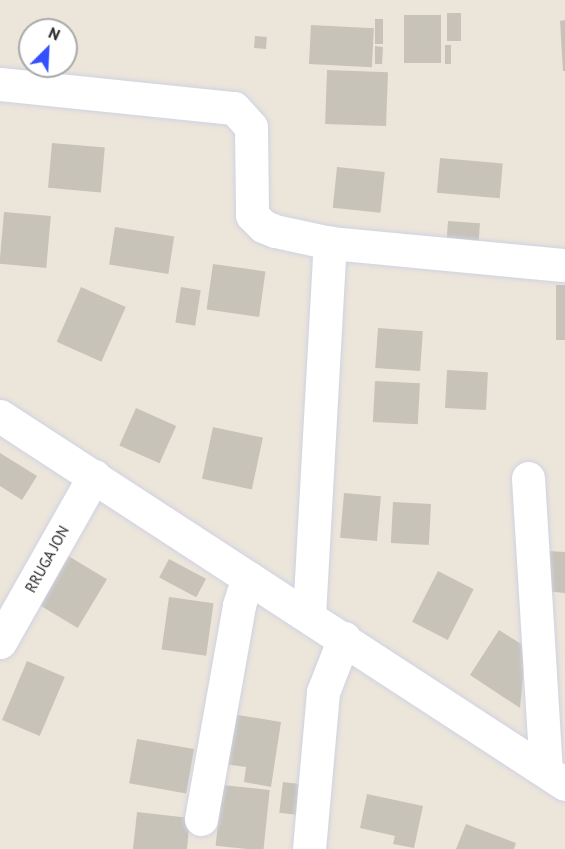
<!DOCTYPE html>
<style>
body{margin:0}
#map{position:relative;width:565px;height:849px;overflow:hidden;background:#ece5da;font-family:"PT Sans",sans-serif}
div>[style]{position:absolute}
.building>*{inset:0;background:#c7c3b9;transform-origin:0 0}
.roads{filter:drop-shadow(0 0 2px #cfd2e3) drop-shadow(0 0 2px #cfd2e3)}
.minor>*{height:33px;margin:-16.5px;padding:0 16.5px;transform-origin:16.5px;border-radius:16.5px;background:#fff}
span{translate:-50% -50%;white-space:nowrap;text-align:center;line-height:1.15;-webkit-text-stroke:4.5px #fff;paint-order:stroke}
.street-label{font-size:15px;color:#292929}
.north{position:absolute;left:18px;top:18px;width:60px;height:60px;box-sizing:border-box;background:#fff;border:2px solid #a9a9a9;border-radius:50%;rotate:24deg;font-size:16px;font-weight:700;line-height:24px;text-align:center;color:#292929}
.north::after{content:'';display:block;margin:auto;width:21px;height:27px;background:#3551ff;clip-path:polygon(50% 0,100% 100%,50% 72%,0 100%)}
</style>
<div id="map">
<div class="building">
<i style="left:447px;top:13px;width:14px;height:28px"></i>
<i style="left:404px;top:15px;width:37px;height:48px"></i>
<i style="left:375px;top:19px;width:8px;height:25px"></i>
<i style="clip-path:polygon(565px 20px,565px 71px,563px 71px,560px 21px)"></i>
<i style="left:311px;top:25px;width:63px;height:39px;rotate:3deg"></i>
<i style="left:255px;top:36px;width:12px;height:12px;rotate:5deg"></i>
<i style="left:445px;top:45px;width:6px;height:19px"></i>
<i style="clip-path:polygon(375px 46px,383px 47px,382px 64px,375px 64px)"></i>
<i style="left:327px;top:70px;width:61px;height:54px;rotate:2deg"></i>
<i style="left:52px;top:143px;width:53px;height:45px;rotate:5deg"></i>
<i style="left:440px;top:158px;width:63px;height:35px;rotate:5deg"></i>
<i style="left:337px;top:167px;width:48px;height:41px;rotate:6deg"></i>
<i style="left:4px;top:212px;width:47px;height:52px;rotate:5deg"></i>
<i style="left:448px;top:221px;width:32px;height:23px;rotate:4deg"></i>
<i style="left:115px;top:227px;width:60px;height:38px;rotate:9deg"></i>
<i style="left:213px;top:264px;width:53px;height:46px;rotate:8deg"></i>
<i style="left:556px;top:285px;width:9px;height:55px"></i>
<i style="left:81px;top:287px;width:49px;height:60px;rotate:24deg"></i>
<i style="left:181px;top:287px;width:20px;height:36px;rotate:9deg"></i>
<i style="left:378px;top:328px;width:45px;height:40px;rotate:4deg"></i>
<i style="left:447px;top:370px;width:41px;height:38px;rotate:3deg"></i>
<i style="left:375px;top:381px;width:45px;height:41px;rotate:3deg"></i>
<i style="left:136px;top:408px;width:44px;height:41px;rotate:24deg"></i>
<i style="left:213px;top:427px;width:51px;height:53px;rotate:12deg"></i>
<i style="clip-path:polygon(0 453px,37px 476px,22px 500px,0 486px)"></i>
<i style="left:344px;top:493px;width:37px;height:45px;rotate:5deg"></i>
<i style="left:393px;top:502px;width:38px;height:41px;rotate:3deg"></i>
<i style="clip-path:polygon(549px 551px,565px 552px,565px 593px,545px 591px)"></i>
<i style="left:65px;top:554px;width:49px;height:57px;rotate:31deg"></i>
<i style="left:169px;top:559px;width:42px;height:21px;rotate:28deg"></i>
<i style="left:438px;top:571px;width:40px;height:57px;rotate:27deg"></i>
<i style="left:169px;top:597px;width:45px;height:53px;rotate:8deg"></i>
<i style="clip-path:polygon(499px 630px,526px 647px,520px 708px,470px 675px)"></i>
<i style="left:27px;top:661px;width:41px;height:64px;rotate:23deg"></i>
<i style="clip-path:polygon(232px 714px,281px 722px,271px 787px,244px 782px,246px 767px,224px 764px)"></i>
<i style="left:137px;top:739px;width:58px;height:45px;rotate:10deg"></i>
<i style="left:283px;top:782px;width:23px;height:31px;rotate:7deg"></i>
<i style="left:222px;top:785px;width:48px;height:61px;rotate:6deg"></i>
<i style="clip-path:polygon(367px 794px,423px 806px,414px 848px,393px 844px,395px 836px,360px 828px)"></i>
<i style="clip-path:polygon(137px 812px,190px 818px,187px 849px,133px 849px)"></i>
<i style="clip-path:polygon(466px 824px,516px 843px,514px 849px,456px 849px)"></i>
</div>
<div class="roads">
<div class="minor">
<i style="left:0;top:84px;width:235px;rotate:5.9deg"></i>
<i style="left:234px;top:108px;width:25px;rotate:48deg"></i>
<i style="left:251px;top:127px;width:88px;rotate:89.3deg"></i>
<i style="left:252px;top:215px;width:16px;rotate:45deg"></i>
<i style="left:263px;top:226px;width:13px;rotate:23deg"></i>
<i style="left:275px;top:231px;width:56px;rotate:12.3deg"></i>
<i style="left:330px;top:243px;width:233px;rotate:5.4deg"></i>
<i style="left:0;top:416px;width:674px;rotate:33.08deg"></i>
<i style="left:528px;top:478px;width:293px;rotate:86.5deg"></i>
<i style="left:309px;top:615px;width:373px;rotate:-86.8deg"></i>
<i style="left:0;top:642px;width:191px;rotate:-60.5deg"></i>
<i style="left:201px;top:819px;width:217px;rotate:-79.9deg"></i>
<i style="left:239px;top:605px;width:29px;rotate:-72deg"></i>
<i style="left:309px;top:849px;width:158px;rotate:-84.9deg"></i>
<i style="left:323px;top:692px;width:58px;rotate:-68.7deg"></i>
</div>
</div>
<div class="street-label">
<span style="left:47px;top:559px;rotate:-61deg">RRUGA JON</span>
</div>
<div class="north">N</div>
</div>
